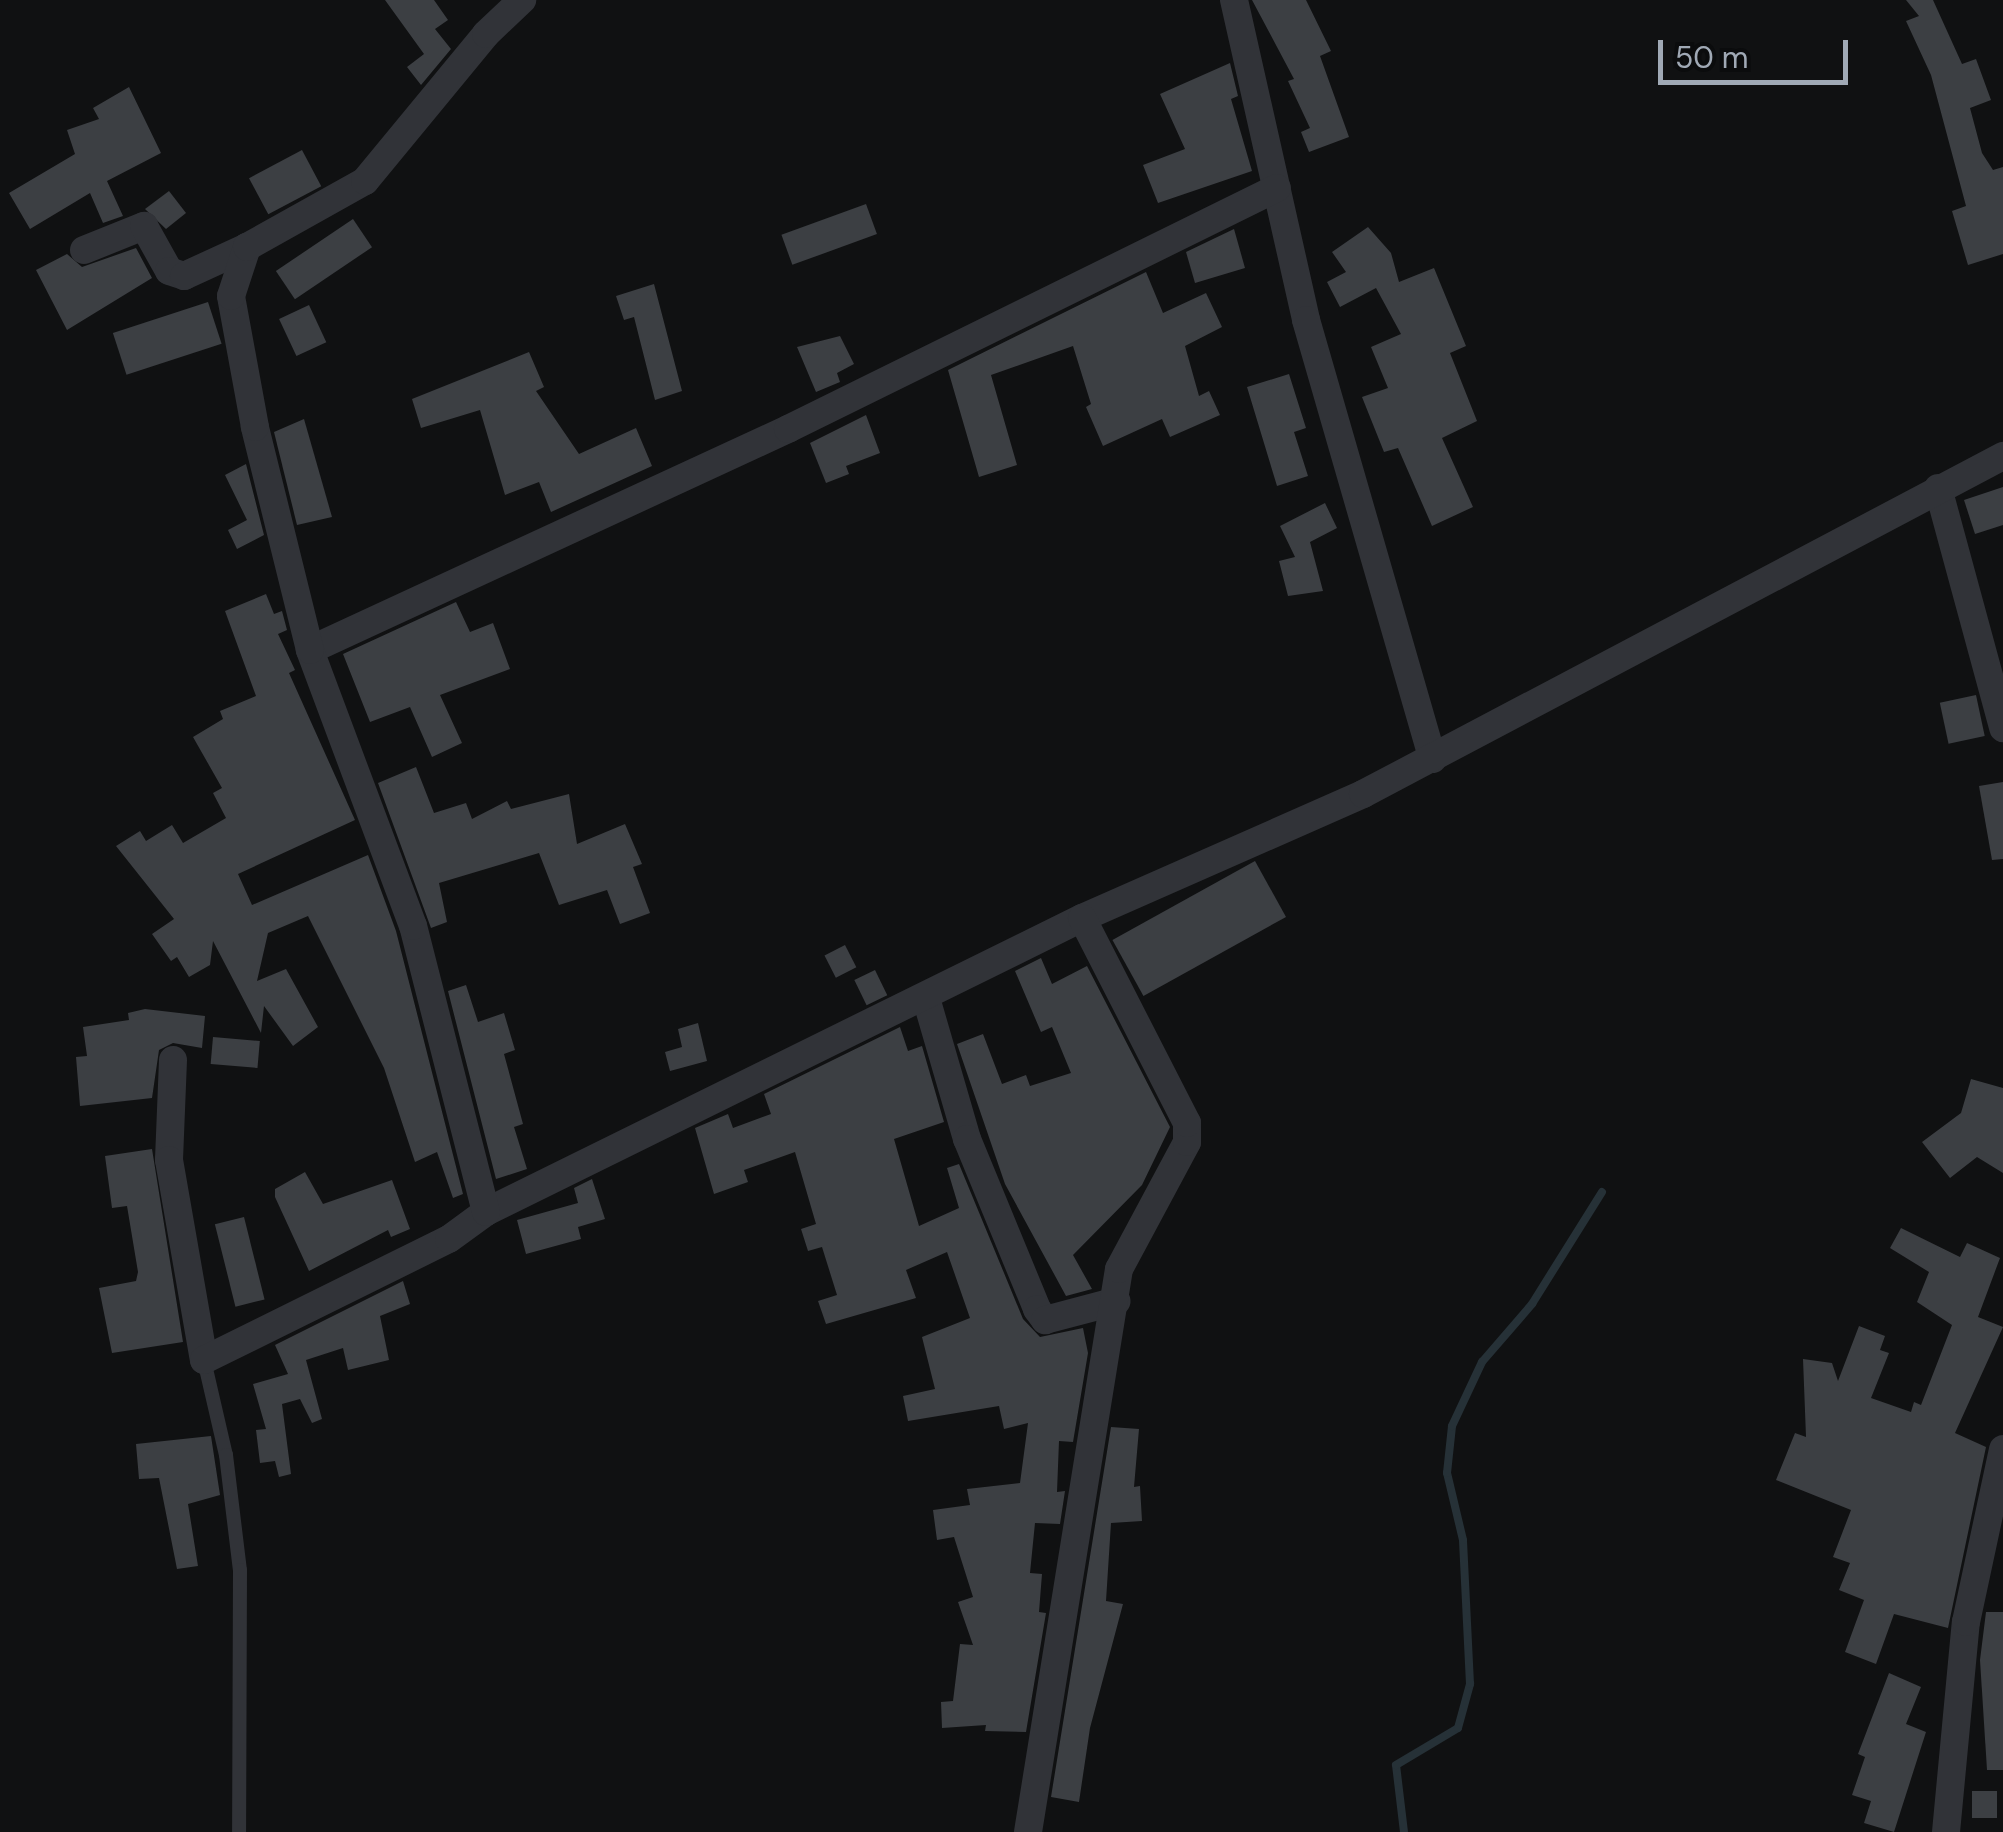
<!DOCTYPE html>
<style>
body{margin:0}
#map{position:relative;width:2003px;height:1832px;overflow:hidden;background:#101112;font-family:"DM Sans",sans-serif}
div>[style]{position:absolute}
.stream>*{height:8px;margin:-4px;padding:0 4px;transform-origin:4px;border-radius:4px;background:#263137}
.building>*{inset:0;background:#3c3f43;transform-origin:0 0}
.lane>*{height:14px;margin:-7px;padding:0 7px;transform-origin:7px;border-radius:7px;background:#313338}
.street>*{height:28px;margin:-14px;padding:0 14px;transform-origin:14px;border-radius:14px;background:#313338}
span{translate:-50% -50%;white-space:nowrap;text-align:center;line-height:1.15;-webkit-text-stroke:10px #0b0c0d;paint-order:stroke}
.scale{position:absolute;left:1658px;top:40px;width:190px;height:45px;box-sizing:border-box;border:5px solid #a0a9b5;border-top:0;padding-left:12px;font-size:30px;line-height:35px;white-space:nowrap;color:#a0a9b5;-webkit-text-stroke:8px #0b0c0d;paint-order:stroke}
</style>
<div id="map">
<div class="stream">
<i style="left:1404px;top:1832px;width:67px;rotate:-96.8deg"></i>
<i style="left:1396px;top:1765px;width:72px;rotate:-30.8deg"></i>
<i style="left:1458px;top:1728px;width:46px;rotate:-74.7deg"></i>
<i style="left:1470px;top:1684px;width:144px;rotate:-92.8deg"></i>
<i style="left:1463px;top:1540px;width:69px;rotate:-103.4deg"></i>
<i style="left:1447px;top:1473px;width:47px;rotate:-83.9deg"></i>
<i style="left:1452px;top:1426px;width:71px;rotate:-64.9deg"></i>
<i style="left:1482px;top:1362px;width:77px;rotate:-49.2deg"></i>
<i style="left:1532px;top:1304px;width:132px;rotate:-58deg"></i>
</div>
<div class="building">
<i style="clip-path:polygon(385px 0,434px 0,448px 20px,435px 29px,451px 49px,421px 85px,407px 67px,424px 54px)"></i>
<i style="clip-path:polygon(1252px 0,1306px 0,1331px 51px,1320px 56px,1349px 137px,1309px 152px,1301px 132px,1310px 128px,1288px 81px,1294px 79px)"></i>
<i style="clip-path:polygon(1906px 0,1933px 0,1962px 64px,1976px 59px,1991px 100px,1970px 108px,1982px 153px,1993px 170px,2003px 167px,2003px 254px,1968px 265px,1952px 211px,1966px 206px,1931px 75px,1906px 21px,1919px 16px)"></i>
<i style="clip-path:polygon(1230px 63px,1238px 96px,1231px 99px,1252px 171px,1158px 203px,1143px 165px,1185px 149px,1160px 94px)"></i>
<i style="clip-path:polygon(129px 87px,161px 153px,107px 181px,123px 216px,103px 223px,90px 193px,30px 229px,9px 193px,75px 154px,67px 130px,99px 119px,93px 108px)"></i>
<i style="left:302px;top:150px;width:41px;height:60px;rotate:62deg"></i>
<i style="clip-path:polygon(169px 191px,186px 213px,166px 229px,145px 209px)"></i>
<i style="left:866px;top:204px;width:32px;height:90px;rotate:70deg"></i>
<i style="left:353px;top:219px;width:34px;height:93px;rotate:56deg"></i>
<i style="clip-path:polygon(1368px 227px,1391px 253px,1399px 282px,1434px 268px,1466px 346px,1450px 353px,1477px 421px,1442px 438px,1473px 507px,1432px 526px,1398px 448px,1384px 452px,1362px 397px,1388px 388px,1371px 347px,1401px 334px,1376px 288px,1340px 307px,1327px 282px,1346px 272px,1332px 252px)"></i>
<i style="clip-path:polygon(1234px 229px,1245px 268px,1195px 283px,1186px 252px)"></i>
<i style="clip-path:polygon(136px 248px,152px 278px,67px 330px,36px 270px,67px 254px,82px 267px)"></i>
<i style="clip-path:polygon(1146px 272px,1163px 313px,1206px 293px,1222px 327px,1185px 346px,1199px 396px,1209px 391px,1220px 415px,1170px 437px,1162px 419px,1103px 446px,1086px 407px,1091px 404px,1073px 346px,991px 375px,1017px 465px,979px 477px,948px 370px)"></i>
<i style="clip-path:polygon(654px 284px,682px 391px,655px 400px,634px 317px,624px 320px,616px 296px)"></i>
<i style="left:208px;top:302px;width:44px;height:100px;rotate:72deg"></i>
<i style="left:309px;top:305px;width:41px;height:33px;rotate:65deg"></i>
<i style="clip-path:polygon(840px 336px,854px 364px,837px 373px,840px 382px,816px 392px,797px 347px)"></i>
<i style="clip-path:polygon(529px 352px,544px 387px,536px 391px,579px 454px,636px 428px,652px 466px,551px 512px,539px 482px,505px 495px,480px 410px,421px 428px,412px 399px)"></i>
<i style="clip-path:polygon(1289px 374px,1306px 428px,1294px 432px,1308px 476px,1277px 486px,1247px 387px)"></i>
<i style="clip-path:polygon(866px 415px,880px 453px,846px 466px,849px 474px,826px 483px,810px 443px)"></i>
<i style="clip-path:polygon(304px 419px,332px 517px,297px 525px,274px 432px)"></i>
<i style="clip-path:polygon(246px 464px,264px 535px,237px 549px,228px 530px,247px 520px,225px 475px)"></i>
<i style="clip-path:polygon(2003px 487px,2003px 525px,1975px 534px,1964px 500px)"></i>
<i style="clip-path:polygon(1325px 503px,1337px 528px,1310px 542px,1323px 591px,1288px 596px,1279px 561px,1295px 557px,1280px 526px)"></i>
<i style="clip-path:polygon(266px 594px,274px 614px,282px 611px,287px 630px,278px 634px,295px 670px,289px 673px,355px 820px,238px 874px,252px 905px,368px 855px,396px 931px,463px 1194px,453px 1198px,437px 1152px,415px 1162px,384px 1068px,308px 916px,268px 933px,257px 981px,286px 969px,318px 1027px,293px 1046px,264px 1006px,261px 1033px,213px 941px,210px 965px,189px 977px,177px 957px,171px 961px,152px 934px,174px 919px,116px 846px,140px 831px,146px 841px,172px 825px,183px 843px,226px 818px,213px 793px,222px 788px,193px 737px,223px 719px,220px 711px,256px 696px,225px 611px)"></i>
<i style="clip-path:polygon(456px 602px,470px 632px,493px 623px,510px 669px,440px 695px,462px 743px,432px 757px,410px 707px,370px 722px,343px 654px)"></i>
<i style="left:1976px;top:695px;width:42px;height:37px;rotate:78deg"></i>
<i style="clip-path:polygon(416px 767px,434px 813px,466px 803px,472px 819px,507px 801px,511px 809px,569px 794px,577px 844px,625px 824px,642px 864px,633px 867px,650px 913px,620px 924px,607px 890px,559px 905px,539px 853px,439px 883px,447px 922px,431px 928px,378px 783px)"></i>
<i style="clip-path:polygon(2003px 782px,2003px 859px,1992px 860px,1979px 786px)"></i>
<i style="left:1255px;top:861px;width:64px;height:163px;rotate:61deg"></i>
<i style="left:845px;top:945px;width:25px;height:23px;rotate:63deg"></i>
<i style="clip-path:polygon(1041px 958px,1052px 984px,1087px 966px,1170px 1127px,1142px 1185px,1073px 1255px,1092px 1289px,1066px 1296px,1005px 1184px,957px 1044px,983px 1034px,1002px 1084px,1026px 1075px,1030px 1086px,1071px 1073px,1052px 1027px,1041px 1032px,1015px 971px)"></i>
<i style="left:875px;top:970px;width:28px;height:23px;rotate:64deg"></i>
<i style="clip-path:polygon(466px 985px,478px 1022px,504px 1013px,515px 1050px,504px 1054px,523px 1124px,514px 1127px,527px 1169px,496px 1179px,448px 991px)"></i>
<i style="clip-path:polygon(145px 1009px,205px 1016px,202px 1048px,173px 1043px,159px 1050px,152px 1098px,80px 1106px,76px 1057px,87px 1056px,83px 1027px,129px 1020px,128px 1013px)"></i>
<i style="clip-path:polygon(698px 1023px,707px 1061px,670px 1071px,665px 1052px,682px 1047px,678px 1029px)"></i>
<i style="clip-path:polygon(900px 1027px,908px 1051px,922px 1046px,944px 1122px,894px 1139px,919px 1226px,959px 1208px,947px 1168px,959px 1164px,1023px 1319px,1040px 1337px,1083px 1328px,1088px 1353px,1073px 1442px,1059px 1441px,1057px 1492px,1065px 1491px,1060px 1524px,1035px 1523px,1030px 1573px,1042px 1574px,1039px 1612px,1046px 1613px,1026px 1732px,985px 1731px,986px 1725px,942px 1728px,941px 1702px,953px 1701px,960px 1644px,973px 1645px,958px 1602px,973px 1597px,954px 1537px,937px 1540px,933px 1510px,970px 1505px,967px 1489px,1020px 1483px,1028px 1423px,1004px 1429px,999px 1406px,908px 1421px,903px 1396px,935px 1389px,922px 1337px,970px 1318px,947px 1252px,906px 1270px,916px 1298px,826px 1324px,818px 1301px,837px 1295px,822px 1247px,808px 1251px,801px 1229px,816px 1224px,795px 1152px,744px 1170px,748px 1182px,714px 1194px,695px 1128px,728px 1114px,733px 1128px,771px 1114px,764px 1094px)"></i>
<i style="left:213px;top:1037px;width:47px;height:27px;rotate:5deg"></i>
<i style="clip-path:polygon(1971px 1079px,2003px 1088px,2003px 1173px,1977px 1157px,1950px 1178px,1922px 1142px,1961px 1113px)"></i>
<i style="clip-path:polygon(152px 1149px,183px 1342px,112px 1353px,99px 1288px,136px 1281px,138px 1272px,127px 1206px,112px 1208px,105px 1156px)"></i>
<i style="clip-path:polygon(305px 1172px,323px 1204px,392px 1180px,410px 1229px,391px 1237px,388px 1230px,309px 1271px,275px 1197px,275px 1189px)"></i>
<i style="clip-path:polygon(592px 1179px,605px 1219px,578px 1227px,581px 1239px,526px 1254px,517px 1220px,578px 1203px,574px 1188px)"></i>
<i style="left:244px;top:1217px;width:85px;height:30px;rotate:76deg"></i>
<i style="clip-path:polygon(1901px 1228px,1960px 1257px,1967px 1243px,2000px 1258px,1978px 1317px,2003px 1327px,1955px 1433px,1986px 1447px,1948px 1628px,1894px 1614px,1876px 1664px,1845px 1652px,1864px 1600px,1839px 1590px,1850px 1563px,1833px 1557px,1851px 1510px,1776px 1480px,1795px 1433px,1806px 1437px,1803px 1359px,1832px 1363px,1838px 1381px,1859px 1326px,1885px 1336px,1880px 1350px,1889px 1353px,1871px 1398px,1911px 1412px,1914px 1402px,1921px 1405px,1952px 1325px,1917px 1302px,1929px 1272px,1890px 1248px)"></i>
<i style="clip-path:polygon(403px 1281px,410px 1304px,380px 1316px,389px 1360px,348px 1370px,343px 1348px,306px 1360px,322px 1419px,312px 1423px,300px 1399px,282px 1404px,291px 1474px,279px 1477px,275px 1461px,260px 1463px,256px 1430px,266px 1429px,253px 1384px,288px 1374px,275px 1345px)"></i>
<i style="clip-path:polygon(1111px 1427px,1139px 1429px,1134px 1487px,1140px 1486px,1142px 1521px,1111px 1523px,1106px 1601px,1123px 1604px,1090px 1728px,1079px 1802px,1051px 1797px)"></i>
<i style="clip-path:polygon(211px 1436px,220px 1495px,188px 1504px,198px 1566px,177px 1569px,159px 1478px,139px 1479px,136px 1444px)"></i>
<i style="clip-path:polygon(1986px 1612px,2003px 1612px,2003px 1770px,1987px 1770px,1980px 1660px)"></i>
<i style="clip-path:polygon(1889px 1673px,1921px 1687px,1906px 1724px,1926px 1732px,1894px 1832px,1864px 1823px,1871px 1801px,1852px 1795px,1865px 1757px,1858px 1754px)"></i>
<i style="left:1997px;top:1791px;width:27px;height:25px;rotate:90deg"></i>
</div>
<div class="lane">
<i style="left:204px;top:1360px;width:98px;rotate:77deg"></i>
<i style="left:226px;top:1455px;width:116px;rotate:83.1deg"></i>
<i style="left:240px;top:1570px;width:262px;rotate:90.2deg"></i>
</div>
<div class="street">
<i style="left:1234px;top:0;width:328px;rotate:77.3deg"></i>
<i style="left:1306px;top:320px;width:457px;rotate:73.9deg"></i>
<i style="left:84px;top:250px;width:65px;rotate:-21.8deg"></i>
<i style="left:144px;top:226px;width:51px;rotate:60.9deg"></i>
<i style="left:169px;top:271px;width:16px;rotate:18deg"></i>
<i style="left:184px;top:276px;width:69px;rotate:-24.7deg"></i>
<i style="left:1938px;top:488px;width:249px;rotate:74.8deg"></i>
<i style="left:310px;top:650px;width:527px;rotate:-24.81deg"></i>
<i style="left:788px;top:429px;width:545px;rotate:-26.24deg"></i>
<i style="left:926px;top:998px;width:147px;rotate:73.8deg"></i>
<i style="left:967px;top:1139px;width:184px;rotate:67.6deg"></i>
<i style="left:1037px;top:1309px;width:14px;rotate:54deg"></i>
<i style="left:1045px;top:1320px;width:74px;rotate:-14.8deg"></i>
<i style="left:173px;top:1060px;width:100px;rotate:92.3deg"></i>
<i style="left:169px;top:1160px;width:203px;rotate:80.1deg"></i>
<i style="left:204px;top:1360px;width:273px;rotate:-26.3deg"></i>
<i style="left:449px;top:1239px;width:46px;rotate:-36.1deg"></i>
<i style="left:486px;top:1212px;width:665px;rotate:-26.26deg"></i>
<i style="left:1082px;top:918px;width:307px;rotate:-23.8deg"></i>
<i style="left:1363px;top:794px;width:724px;rotate:-27.84deg"></i>
<i style="left:486px;top:1212px;width:295px;rotate:-104.3deg"></i>
<i style="left:413px;top:926px;width:295px;rotate:-110.5deg"></i>
<i style="left:310px;top:650px;width:230px;rotate:-103.9deg"></i>
<i style="left:255px;top:427px;width:133px;rotate:-100.4deg"></i>
<i style="left:231px;top:296px;width:52px;rotate:-71.9deg"></i>
<i style="left:247px;top:247px;width:135px;rotate:-29.2deg"></i>
<i style="left:365px;top:181px;width:190px;rotate:-50.5deg"></i>
<i style="left:486px;top:34px;width:50px;rotate:-43.4deg"></i>
<i style="left:1028px;top:1832px;width:570px;rotate:-80.82deg"></i>
<i style="left:1119px;top:1269px;width:144px;rotate:-61.8deg"></i>
<i style="left:1187px;top:1142px;width:19px;rotate:-90deg"></i>
<i style="left:1187px;top:1123px;width:230px;rotate:-117.1deg"></i>
<i style="left:1946px;top:1832px;width:211px;rotate:-84.6deg"></i>
<i style="left:1966px;top:1622px;width:177px;rotate:-77.9deg"></i>
</div>
<div class="scale">50 m</div>
</div>
